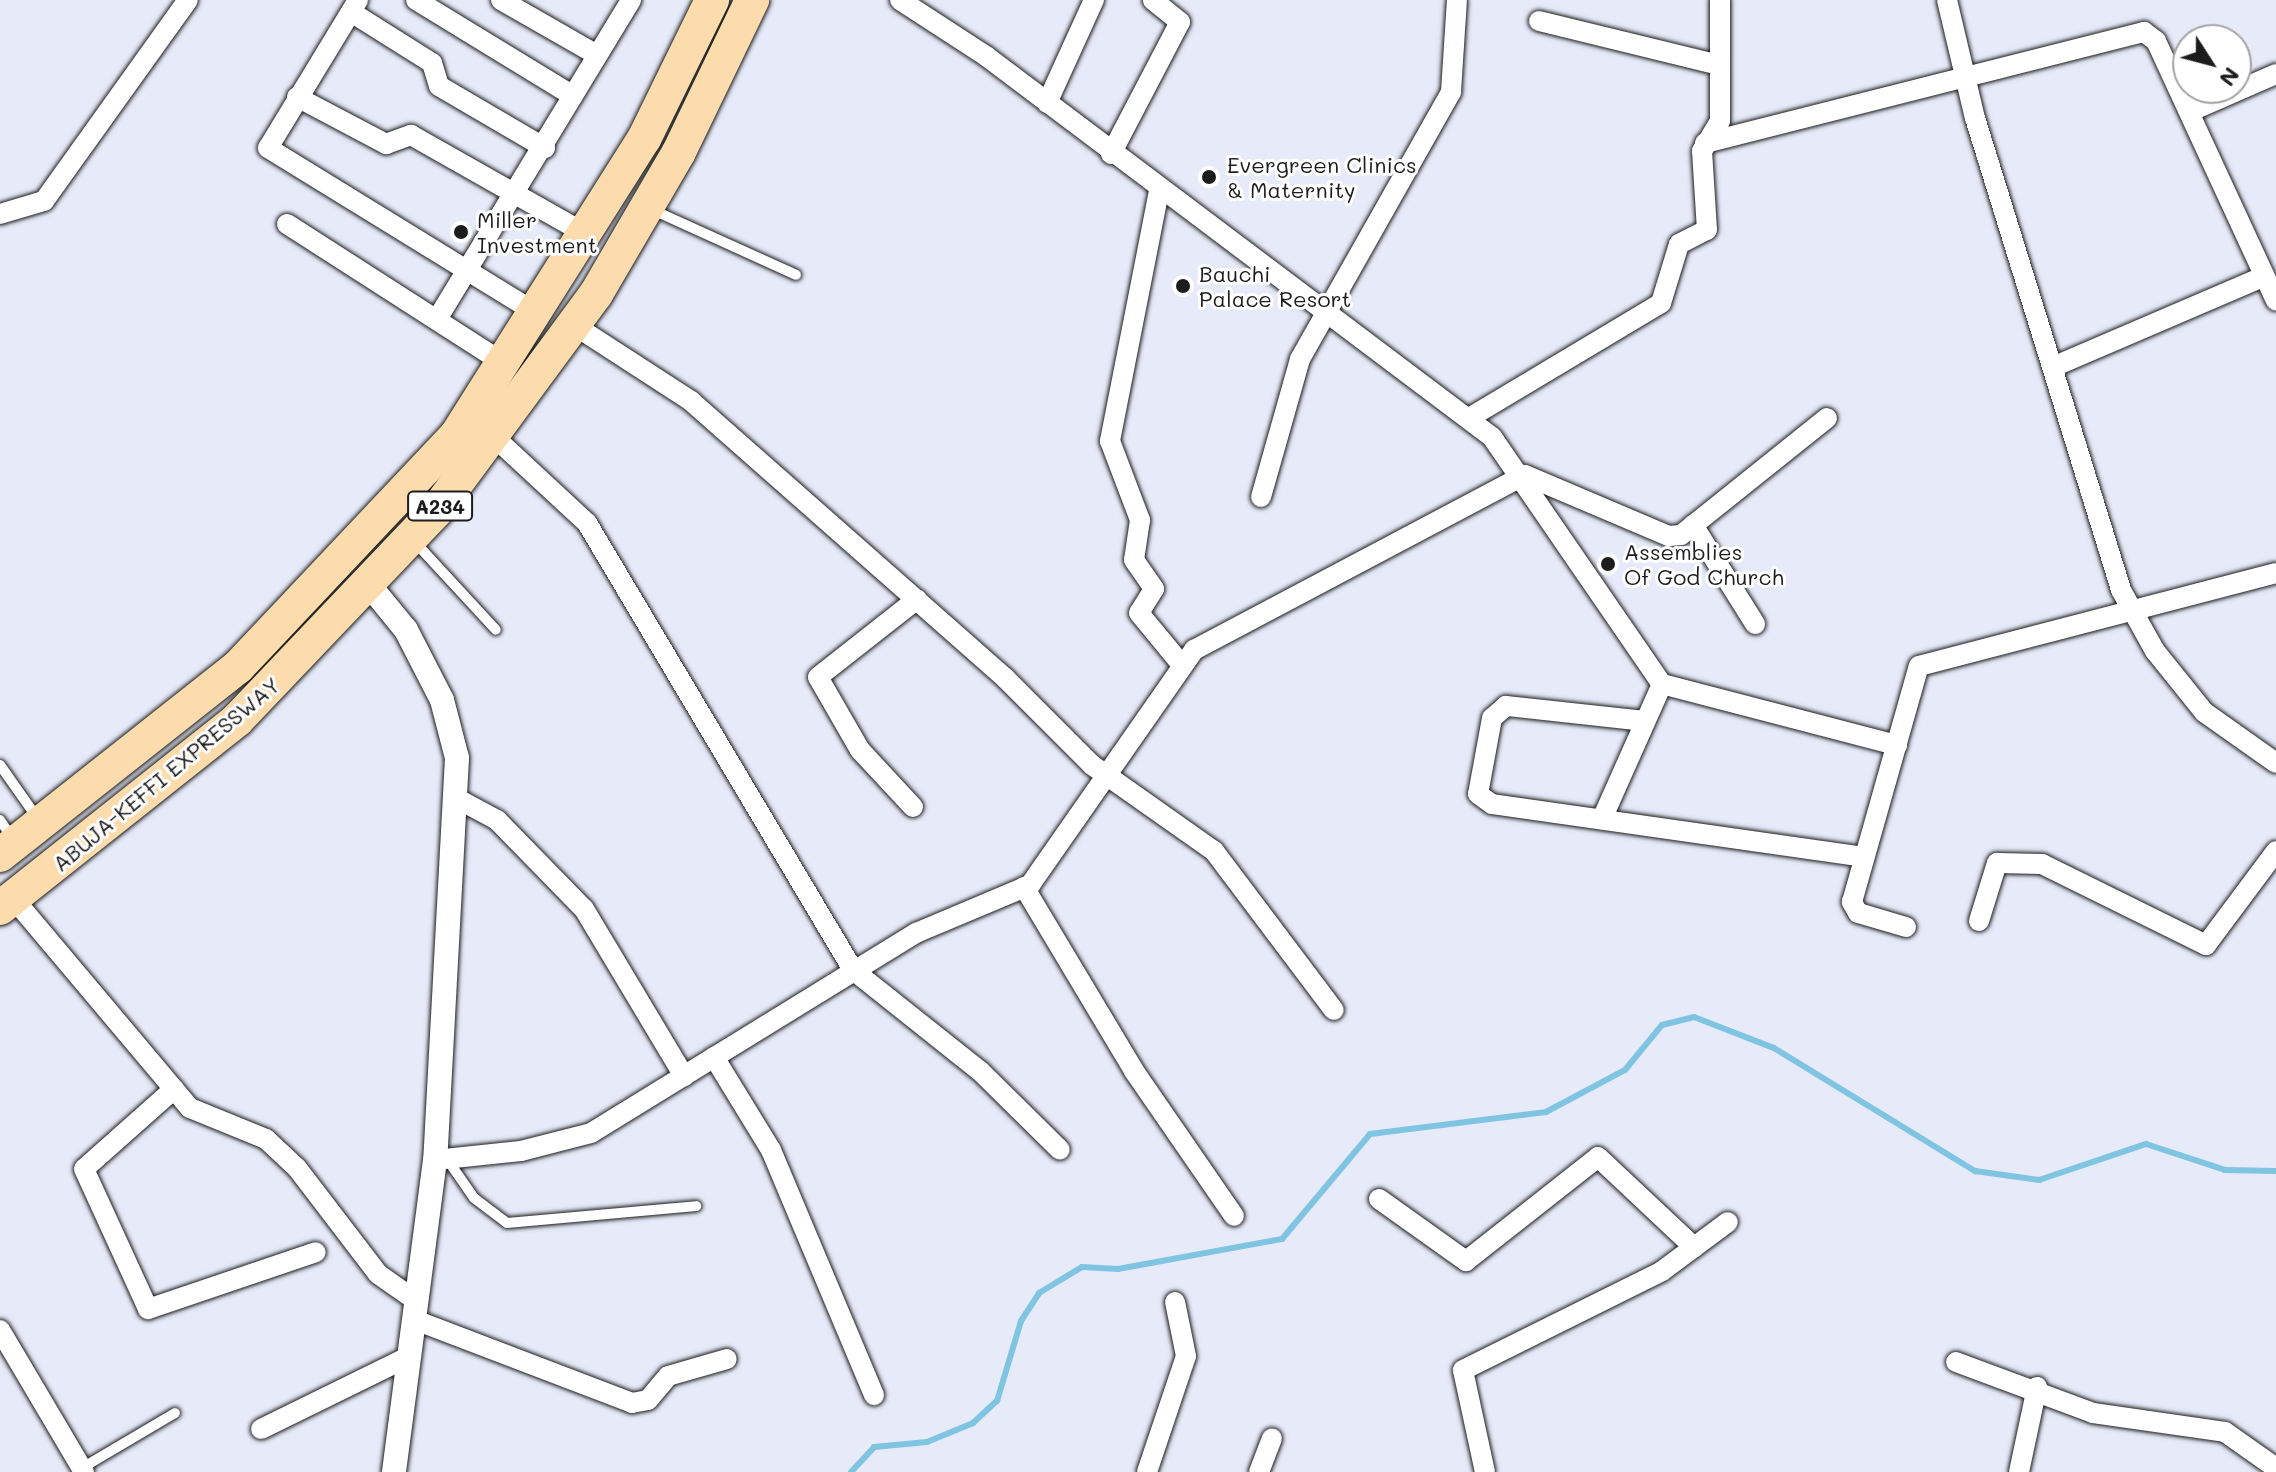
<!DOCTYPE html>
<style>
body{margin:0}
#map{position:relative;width:2276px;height:1472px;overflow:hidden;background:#e6eaf9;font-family:Mali,sans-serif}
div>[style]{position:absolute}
.stream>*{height:6px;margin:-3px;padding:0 3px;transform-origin:3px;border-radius:3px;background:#7fc4e0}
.roads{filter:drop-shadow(0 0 2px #1c1c1c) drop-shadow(0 0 2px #1c1c1c)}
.service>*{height:10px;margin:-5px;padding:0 5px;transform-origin:5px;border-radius:5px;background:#fff}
.minor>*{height:20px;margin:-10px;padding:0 10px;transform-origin:10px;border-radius:10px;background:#fff}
.tertiary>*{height:24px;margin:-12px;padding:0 12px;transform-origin:12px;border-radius:12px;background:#fff}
.trunk>*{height:34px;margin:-17px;padding:0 17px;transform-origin:17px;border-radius:17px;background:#fcdcac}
.dots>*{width:22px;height:22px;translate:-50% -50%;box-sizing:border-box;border:4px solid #fff;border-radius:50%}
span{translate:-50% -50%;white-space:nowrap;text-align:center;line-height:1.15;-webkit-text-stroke:6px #fff;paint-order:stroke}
.shield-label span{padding:2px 6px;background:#fff;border:2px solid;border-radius:6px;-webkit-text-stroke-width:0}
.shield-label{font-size:20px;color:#1c1c1c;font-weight:700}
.poi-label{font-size:22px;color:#1c1c1c}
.left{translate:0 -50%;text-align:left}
.street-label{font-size:22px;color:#1c1c1c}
.north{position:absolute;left:2172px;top:24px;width:80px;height:80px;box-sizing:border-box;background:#fff;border:2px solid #a4a4a4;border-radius:50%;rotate:126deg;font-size:22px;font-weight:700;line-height:32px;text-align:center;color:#1c1c1c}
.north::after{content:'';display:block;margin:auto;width:28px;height:36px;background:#1c1c1c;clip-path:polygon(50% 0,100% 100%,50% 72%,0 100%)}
</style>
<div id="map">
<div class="stream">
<i style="left:851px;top:1472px;width:34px;rotate:-47deg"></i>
<i style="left:874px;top:1447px;width:53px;rotate:-5.4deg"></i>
<i style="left:927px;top:1442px;width:50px;rotate:-22.4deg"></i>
<i style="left:973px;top:1423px;width:33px;rotate:-43deg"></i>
<i style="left:997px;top:1401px;width:84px;rotate:-73.3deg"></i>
<i style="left:1021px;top:1321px;width:33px;rotate:-57deg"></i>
<i style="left:1039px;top:1293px;width:50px;rotate:-31.2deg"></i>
<i style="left:1082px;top:1267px;width:36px;rotate:3deg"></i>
<i style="left:1118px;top:1269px;width:167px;rotate:-10.4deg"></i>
<i style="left:1282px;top:1239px;width:137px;rotate:-50deg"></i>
<i style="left:1370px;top:1134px;width:177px;rotate:-7.1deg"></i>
<i style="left:1546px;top:1112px;width:89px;rotate:-28deg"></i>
<i style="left:1625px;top:1070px;width:58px;rotate:-50.6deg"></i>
<i style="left:1662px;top:1025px;width:33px;rotate:-14deg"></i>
<i style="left:1694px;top:1017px;width:86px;rotate:21.2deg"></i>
<i style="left:1774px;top:1048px;width:236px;rotate:31.5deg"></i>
<i style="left:1975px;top:1171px;width:65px;rotate:8deg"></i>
<i style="left:2039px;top:1180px;width:113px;rotate:-18.6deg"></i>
<i style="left:2146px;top:1144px;width:83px;rotate:18.2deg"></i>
<i style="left:2225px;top:1170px;width:51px;rotate:1.1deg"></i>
</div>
<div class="roads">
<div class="service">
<i style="left:653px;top:210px;width:157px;rotate:24.4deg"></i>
<i style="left:413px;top:540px;width:122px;rotate:47.3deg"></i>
<i style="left:0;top:765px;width:66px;rotate:54.9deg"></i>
<i style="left:0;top:820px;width:22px;rotate:56deg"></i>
<i style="left:447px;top:1159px;width:47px;rotate:55.3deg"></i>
<i style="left:474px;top:1198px;width:41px;rotate:37.1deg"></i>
<i style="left:507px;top:1223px;width:190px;rotate:-5.1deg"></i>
<i style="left:82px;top:1468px;width:108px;rotate:-30.6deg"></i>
</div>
<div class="minor">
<i style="left:358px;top:0;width:173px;rotate:121.3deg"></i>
<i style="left:268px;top:148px;width:317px;rotate:31.6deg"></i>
<i style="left:416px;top:0;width:184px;rotate:31.4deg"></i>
<i style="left:501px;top:0;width:111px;rotate:29.8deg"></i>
<i style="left:900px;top:0;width:103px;rotate:33.1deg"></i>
<i style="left:986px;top:56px;width:633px;rotate:36.98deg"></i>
<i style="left:1492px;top:437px;width:300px;rotate:55.5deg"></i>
<i style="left:1662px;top:684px;width:243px;rotate:14.6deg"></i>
<i style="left:1947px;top:0;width:121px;rotate:76.7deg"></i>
<i style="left:1975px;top:118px;width:494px;rotate:72.8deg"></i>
<i style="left:2121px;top:590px;width:70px;rotate:60.9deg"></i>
<i style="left:2155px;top:651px;width:78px;rotate:51.2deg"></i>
<i style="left:2204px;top:712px;width:88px;rotate:35.3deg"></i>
<i style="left:351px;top:12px;width:96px;rotate:32.2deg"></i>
<i style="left:432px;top:63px;width:24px;rotate:73deg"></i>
<i style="left:439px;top:86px;width:123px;rotate:30.3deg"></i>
<i style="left:1539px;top:21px;width:186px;rotate:13.7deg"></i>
<i style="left:297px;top:97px;width:101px;rotate:27.8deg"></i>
<i style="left:386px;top:144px;width:27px;rotate:-20deg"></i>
<i style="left:411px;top:135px;width:201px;rotate:29.5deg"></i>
<i style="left:1047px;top:103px;width:113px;rotate:-65.5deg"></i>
<i style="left:2191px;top:111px;width:93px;rotate:-23.5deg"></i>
<i style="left:1705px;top:143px;width:453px;rotate:-14.2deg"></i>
<i style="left:2144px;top:32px;width:15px;rotate:37deg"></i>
<i style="left:2156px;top:41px;width:286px;rotate:65.2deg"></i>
<i style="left:1111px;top:154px;width:149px;rotate:-62.4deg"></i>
<i style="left:1180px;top:22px;width:35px;rotate:-141deg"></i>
<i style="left:1159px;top:191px;width:255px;rotate:101.1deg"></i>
<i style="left:1110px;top:441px;width:85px;rotate:69.2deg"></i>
<i style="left:1140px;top:520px;width:40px;rotate:98.5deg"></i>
<i style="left:1134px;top:560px;width:35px;rotate:55deg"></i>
<i style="left:1154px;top:589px;width:28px;rotate:122deg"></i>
<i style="left:1139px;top:613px;width:66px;rotate:50.5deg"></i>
<i style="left:0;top:214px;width:46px;rotate:-16.5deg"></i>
<i style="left:44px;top:201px;width:247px;rotate:-54.4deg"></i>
<i style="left:287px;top:224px;width:261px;rotate:32.7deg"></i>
<i style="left:439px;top:316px;width:370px;rotate:-58.7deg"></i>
<i style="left:574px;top:325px;width:140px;rotate:33deg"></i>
<i style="left:691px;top:401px;width:419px;rotate:41.4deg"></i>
<i style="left:1005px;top:678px;width:123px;rotate:45deg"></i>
<i style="left:1092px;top:765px;width:149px;rotate:35.2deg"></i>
<i style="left:1214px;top:851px;width:199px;rotate:53deg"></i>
<i style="left:2055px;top:366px;width:226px;rotate:-23.2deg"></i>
<i style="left:1469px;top:418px;width:224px;rotate:-30.9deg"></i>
<i style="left:1661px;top:303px;width:62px;rotate:-73deg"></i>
<i style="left:1679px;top:244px;width:31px;rotate:-27deg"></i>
<i style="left:1707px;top:230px;width:79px;rotate:-93.6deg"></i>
<i style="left:1702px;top:151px;width:35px;rotate:-59deg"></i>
<i style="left:1720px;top:121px;width:121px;rotate:-90deg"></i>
<i style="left:493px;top:436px;width:128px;rotate:42.8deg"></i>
<i style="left:587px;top:523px;width:520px;rotate:59.24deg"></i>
<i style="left:853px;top:970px;width:162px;rotate:38.5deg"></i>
<i style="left:980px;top:1071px;width:112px;rotate:44.6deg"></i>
<i style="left:1261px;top:497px;width:143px;rotate:-74.2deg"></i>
<i style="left:1300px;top:359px;width:307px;rotate:-60.5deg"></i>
<i style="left:1451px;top:92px;width:92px;rotate:-86.3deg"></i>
<i style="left:1693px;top:525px;width:117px;rotate:57.9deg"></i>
<i style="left:1645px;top:721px;width:140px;rotate:-173.8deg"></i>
<i style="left:1506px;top:706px;width:18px;rotate:139deg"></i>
<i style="left:1492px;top:718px;width:77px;rotate:100.4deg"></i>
<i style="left:1478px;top:794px;width:17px;rotate:36deg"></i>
<i style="left:1492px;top:804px;width:376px;rotate:8.1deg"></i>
<i style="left:456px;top:798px;width:47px;rotate:28.2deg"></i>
<i style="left:497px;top:820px;width:124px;rotate:45.7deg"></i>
<i style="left:584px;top:909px;width:195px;rotate:59.1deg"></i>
<i style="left:913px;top:807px;width:78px;rotate:-132.9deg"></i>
<i style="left:860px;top:750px;width:84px;rotate:-119.9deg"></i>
<i style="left:818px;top:677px;width:126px;rotate:-38.2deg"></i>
<i style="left:1602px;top:819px;width:148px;rotate:-66deg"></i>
<i style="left:1024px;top:887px;width:214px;rotate:59.1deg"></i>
<i style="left:1134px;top:1071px;width:176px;rotate:55.4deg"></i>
<i style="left:13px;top:898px;width:275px;rotate:49.9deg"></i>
<i style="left:190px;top:1108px;width:82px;rotate:22.2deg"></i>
<i style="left:266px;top:1139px;width:42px;rotate:43.1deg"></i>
<i style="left:297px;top:1168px;width:133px;rotate:52.6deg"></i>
<i style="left:378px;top:1274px;width:49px;rotate:35deg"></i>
<i style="left:1979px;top:921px;width:61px;rotate:-72.8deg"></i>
<i style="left:1997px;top:863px;width:45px;rotate:1.3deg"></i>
<i style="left:2042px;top:864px;width:183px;rotate:26.3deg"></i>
<i style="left:2206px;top:945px;width:117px;rotate:-53.3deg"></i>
<i style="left:1906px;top:927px;width:50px;rotate:-163.7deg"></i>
<i style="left:1858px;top:913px;width:13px;rotate:-119deg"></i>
<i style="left:1852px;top:902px;width:245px;rotate:-74.2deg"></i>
<i style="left:1919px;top:666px;width:369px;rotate:-14.6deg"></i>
<i style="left:714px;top:1057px;width:109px;rotate:58.5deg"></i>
<i style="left:771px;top:1150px;width:266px;rotate:67.2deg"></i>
<i style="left:174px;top:1089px;width:120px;rotate:138.4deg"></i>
<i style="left:84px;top:1169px;width:154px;rotate:65.4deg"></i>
<i style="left:148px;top:1309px;width:177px;rotate:-18.7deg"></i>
<i style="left:435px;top:1160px;width:86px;rotate:-6deg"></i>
<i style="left:521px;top:1151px;width:72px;rotate:-14.4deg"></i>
<i style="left:591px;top:1133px;width:382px;rotate:-31.6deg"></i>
<i style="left:916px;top:933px;width:124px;rotate:-22.8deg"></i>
<i style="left:1030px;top:885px;width:287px;rotate:-55.1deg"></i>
<i style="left:1194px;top:650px;width:374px;rotate:-27.9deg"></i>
<i style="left:1525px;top:475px;width:156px;rotate:23deg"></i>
<i style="left:1669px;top:536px;width:12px;rotate:-5deg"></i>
<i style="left:1681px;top:535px;width:187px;rotate:-38.7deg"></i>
<i style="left:1379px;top:1199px;width:107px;rotate:35.5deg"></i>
<i style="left:1466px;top:1261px;width:168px;rotate:-38.2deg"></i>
<i style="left:1598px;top:1157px;width:132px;rotate:43.2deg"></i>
<i style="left:415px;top:1320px;width:232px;rotate:20.9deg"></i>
<i style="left:632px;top:1403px;width:16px;rotate:-11deg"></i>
<i style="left:648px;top:1400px;width:31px;rotate:-50deg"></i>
<i style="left:668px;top:1376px;width:61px;rotate:-16.1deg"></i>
<i style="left:0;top:1330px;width:165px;rotate:59.4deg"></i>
<i style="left:1956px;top:1362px;width:146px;rotate:20.4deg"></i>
<i style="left:2093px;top:1413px;width:133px;rotate:8.2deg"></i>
<i style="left:2225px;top:1432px;width:62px;rotate:35.2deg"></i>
<i style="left:261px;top:1429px;width:166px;rotate:-26.1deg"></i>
<i style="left:1147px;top:1472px;width:122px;rotate:-71.4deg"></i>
<i style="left:1186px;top:1356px;width:55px;rotate:-101.5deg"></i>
<i style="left:1259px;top:1472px;width:36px;rotate:-69deg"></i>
<i style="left:1485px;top:1472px;width:104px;rotate:-102.2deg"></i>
<i style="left:1463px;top:1370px;width:222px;rotate:-26.4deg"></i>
<i style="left:1662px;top:1271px;width:82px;rotate:-36.6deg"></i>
<i style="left:2019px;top:1472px;width:87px;rotate:-78deg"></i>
</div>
<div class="tertiary">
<i style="left:370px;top:586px;width:57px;rotate:50.7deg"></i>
<i style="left:406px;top:630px;width:79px;rotate:62.8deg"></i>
<i style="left:442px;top:700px;width:60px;rotate:75.5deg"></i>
<i style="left:457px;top:758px;width:403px;rotate:93.1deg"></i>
<i style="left:435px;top:1160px;width:315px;rotate:97.5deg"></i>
</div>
<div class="trunk">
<i style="left:0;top:855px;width:303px;rotate:-38.3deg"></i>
<i style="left:238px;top:667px;width:318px;rotate:-46.7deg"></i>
<i style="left:456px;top:436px;width:352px;rotate:-57.7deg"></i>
<i style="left:644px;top:139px;width:155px;rotate:-63.9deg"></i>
<i style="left:0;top:908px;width:303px;rotate:-38.4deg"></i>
<i style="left:237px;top:720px;width:289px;rotate:-46.4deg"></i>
<i style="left:436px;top:511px;width:270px;rotate:-53.6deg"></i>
<i style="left:596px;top:294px;width:164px;rotate:-59.7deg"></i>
<i style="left:679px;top:152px;width:169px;rotate:-64.3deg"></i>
</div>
</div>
<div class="dots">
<i style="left:1209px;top:177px;background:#1c1c1c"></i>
<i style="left:461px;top:232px;background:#1c1c1c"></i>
<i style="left:1183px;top:286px;background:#1c1c1c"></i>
<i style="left:1608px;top:564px;background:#1c1c1c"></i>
</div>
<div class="shield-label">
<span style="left:440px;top:506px">A234</span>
</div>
<div class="poi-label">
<span class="left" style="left:1227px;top:177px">Evergreen Clinics<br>&amp; Maternity</span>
<span class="left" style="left:477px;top:232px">Miller<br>Investment</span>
<span class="left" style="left:1199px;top:286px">Bauchi<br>Palace Resort</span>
<span class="left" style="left:1624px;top:564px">Assemblies<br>Of God Church</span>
</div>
<div class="street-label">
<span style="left:166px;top:774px;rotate:-40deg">ABUJA-KEFFI EXPRESSWAY</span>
</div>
<div class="north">N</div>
</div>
